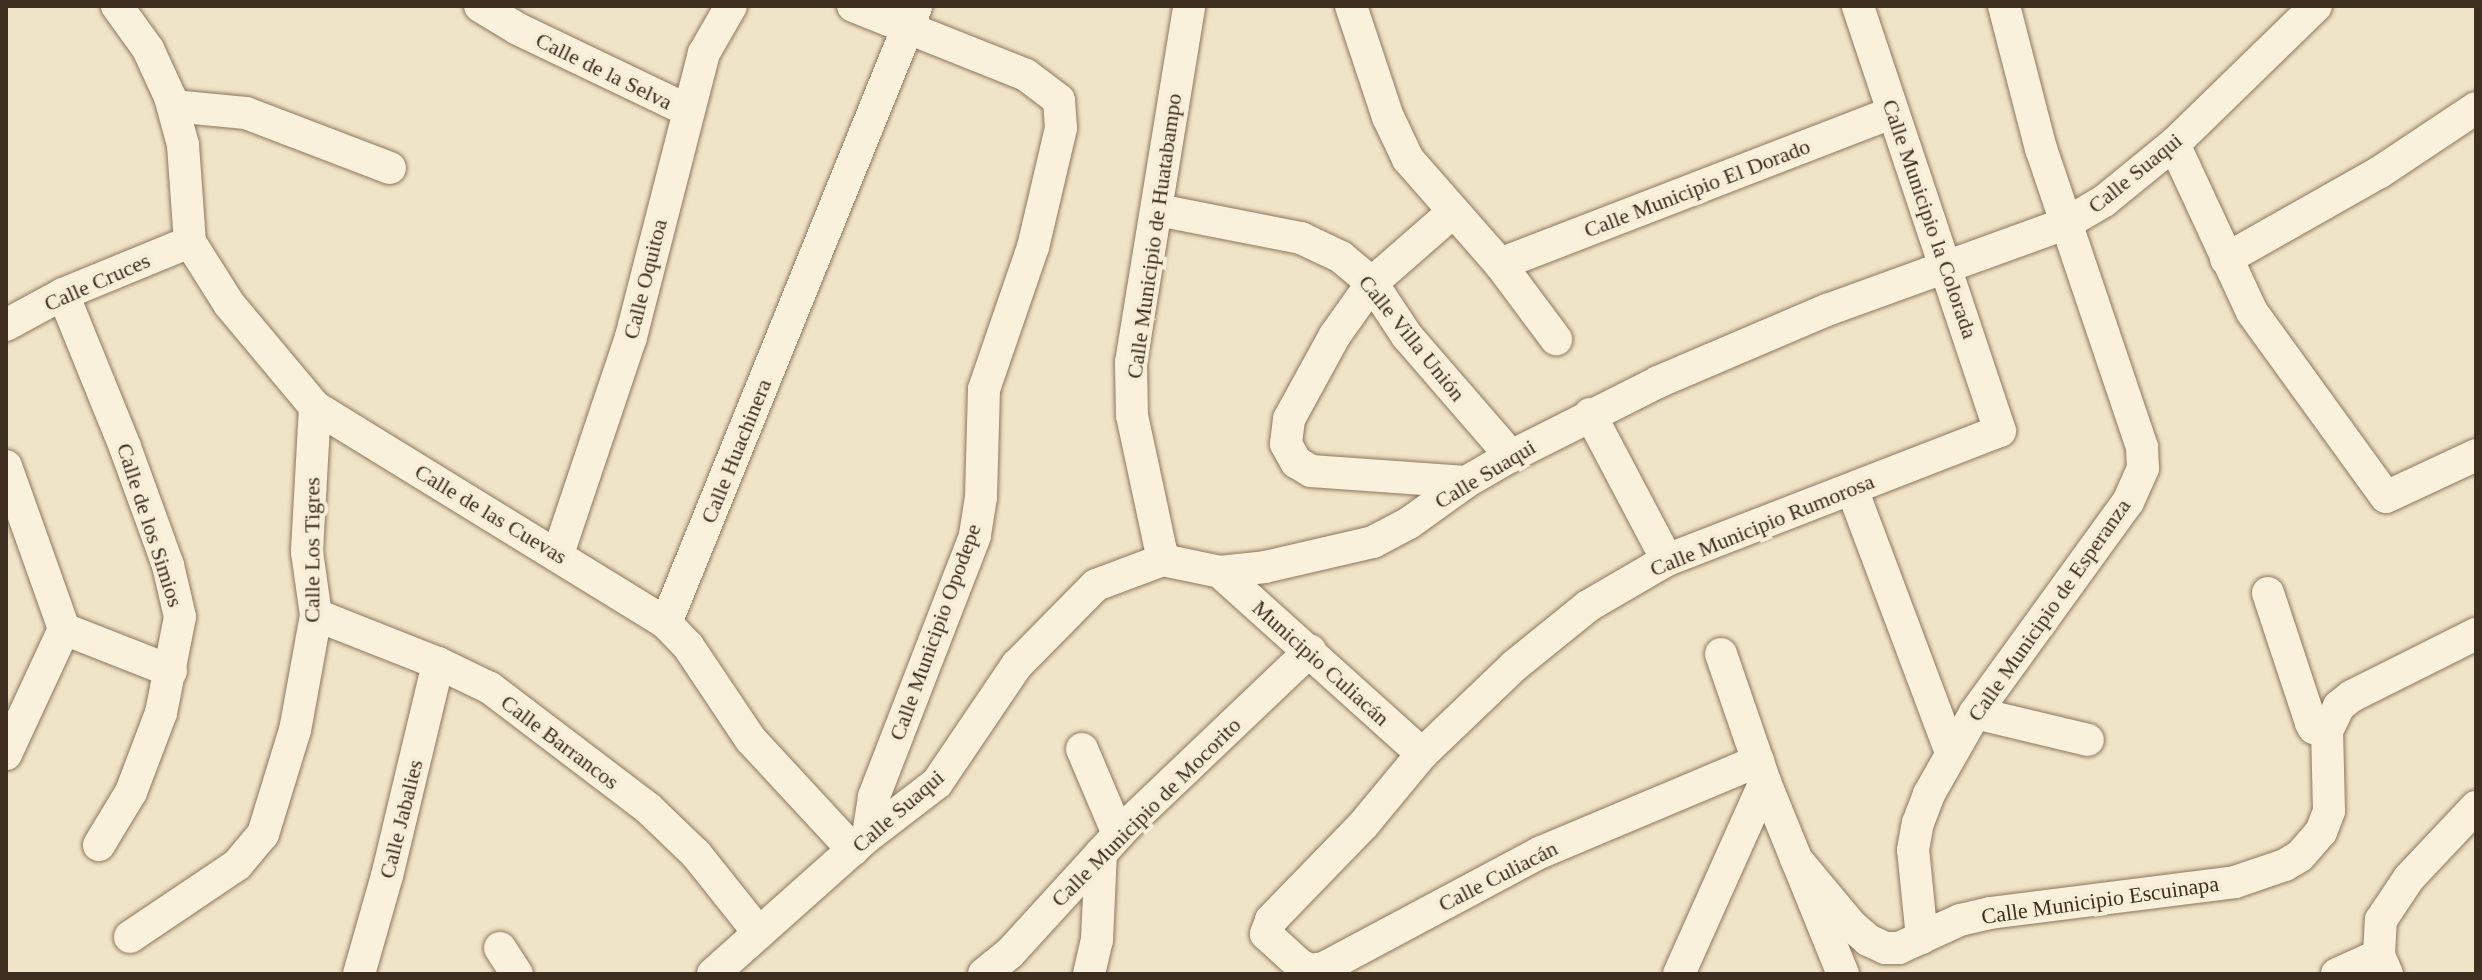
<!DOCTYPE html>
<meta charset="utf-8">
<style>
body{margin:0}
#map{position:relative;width:2482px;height:980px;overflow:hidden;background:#f0e4c8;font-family:"Times New Roman",serif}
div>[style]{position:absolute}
.roads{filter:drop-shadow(0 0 2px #8d765c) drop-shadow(0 0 2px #8d765c)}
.minor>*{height:32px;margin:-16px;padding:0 16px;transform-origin:16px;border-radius:16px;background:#faf1dc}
span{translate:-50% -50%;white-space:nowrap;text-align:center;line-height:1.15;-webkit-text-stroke:8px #f7eed8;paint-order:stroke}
.street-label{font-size:22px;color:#3d2e20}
.frame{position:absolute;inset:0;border:8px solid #3d2e20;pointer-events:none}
</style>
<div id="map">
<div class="roads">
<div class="minor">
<i style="left:117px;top:6px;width:53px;rotate:54.2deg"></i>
<i style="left:148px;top:49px;width:53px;rotate:65.4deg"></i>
<i style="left:170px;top:97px;width:50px;rotate:74.8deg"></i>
<i style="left:183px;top:145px;width:97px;rotate:85.9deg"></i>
<i style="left:190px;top:242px;width:73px;rotate:57.8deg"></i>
<i style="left:229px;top:304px;width:134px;rotate:50.1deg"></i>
<i style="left:315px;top:407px;width:145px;rotate:93.2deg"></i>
<i style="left:307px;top:552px;width:64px;rotate:81.9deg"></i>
<i style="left:316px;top:615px;width:117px;rotate:100.3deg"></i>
<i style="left:295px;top:730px;width:109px;rotate:107.1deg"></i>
<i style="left:263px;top:834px;width:40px;rotate:130deg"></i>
<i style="left:237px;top:865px;width:129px;rotate:146.1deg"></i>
<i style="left:480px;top:6px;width:44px;rotate:31.2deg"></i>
<i style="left:518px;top:29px;width:187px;rotate:25.6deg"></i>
<i style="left:853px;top:6px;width:186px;rotate:21.7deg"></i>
<i style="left:1026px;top:75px;width:41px;rotate:37.1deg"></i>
<i style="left:1059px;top:100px;width:28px;rotate:86deg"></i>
<i style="left:1061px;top:128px;width:122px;rotate:103.2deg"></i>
<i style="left:1033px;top:247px;width:150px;rotate:109deg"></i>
<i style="left:984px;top:389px;width:108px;rotate:91.6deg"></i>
<i style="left:981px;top:497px;width:39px;rotate:99deg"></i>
<i style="left:975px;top:536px;width:280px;rotate:111.2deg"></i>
<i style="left:874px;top:797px;width:39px;rotate:99deg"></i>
<i style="left:1351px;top:6px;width:117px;rotate:71.6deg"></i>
<i style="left:1388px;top:117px;width:47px;rotate:64.5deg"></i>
<i style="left:1408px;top:159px;width:140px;rotate:48.8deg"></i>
<i style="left:1500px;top:264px;width:94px;rotate:53.3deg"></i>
<i style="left:173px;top:106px;width:73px;rotate:5.5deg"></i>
<i style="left:246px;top:113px;width:154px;rotate:20.9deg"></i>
<i style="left:2174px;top:144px;width:185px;rotate:65.1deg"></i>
<i style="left:2252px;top:312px;width:228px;rotate:54.1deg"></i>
<i style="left:2386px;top:497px;width:99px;rotate:-25deg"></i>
<i style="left:1158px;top:210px;width:146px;rotate:11.1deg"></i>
<i style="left:1301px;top:238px;width:44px;rotate:25.4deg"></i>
<i style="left:1341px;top:257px;width:40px;rotate:40deg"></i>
<i style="left:1372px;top:283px;width:64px;rotate:56.6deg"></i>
<i style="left:1407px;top:336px;width:159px;rotate:49.1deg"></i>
<i style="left:1453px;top:212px;width:108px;rotate:138.8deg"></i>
<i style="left:1372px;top:283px;width:64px;rotate:125.4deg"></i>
<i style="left:1335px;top:335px;width:96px;rotate:118.7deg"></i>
<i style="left:1289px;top:419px;width:25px;rotate:97deg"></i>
<i style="left:1286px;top:444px;width:21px;rotate:61deg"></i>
<i style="left:1296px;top:462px;width:17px;rotate:31deg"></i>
<i style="left:1311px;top:471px;width:155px;rotate:4.1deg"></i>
<i style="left:2226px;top:259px;width:177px;rotate:-29.5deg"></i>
<i style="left:2380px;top:172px;width:115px;rotate:-33.7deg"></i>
<i style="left:1500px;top:264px;width:421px;rotate:-21.1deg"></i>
<i style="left:63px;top:294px;width:165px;rotate:67.9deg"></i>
<i style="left:125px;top:447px;width:126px;rotate:70deg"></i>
<i style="left:168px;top:565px;width:53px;rotate:77deg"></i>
<i style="left:180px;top:617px;width:98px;rotate:101.2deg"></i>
<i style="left:161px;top:713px;width:85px;rotate:110.8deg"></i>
<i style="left:131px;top:792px;width:62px;rotate:121.1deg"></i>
<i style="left:6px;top:325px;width:65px;rotate:-28.5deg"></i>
<i style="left:63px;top:294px;width:137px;rotate:-22.3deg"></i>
<i style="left:315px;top:407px;width:412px;rotate:31.6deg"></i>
<i style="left:1590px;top:414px;width:165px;rotate:62.2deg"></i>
<i style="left:6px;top:466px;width:173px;rotate:70.4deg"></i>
<i style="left:64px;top:629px;width:138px;rotate:114.9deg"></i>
<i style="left:1852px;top:489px;width:281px;rotate:69.4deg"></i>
<i style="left:558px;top:554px;width:229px;rotate:-71.4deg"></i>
<i style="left:631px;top:337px;width:293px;rotate:-75.6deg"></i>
<i style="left:704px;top:53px;width:54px;rotate:-60.1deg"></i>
<i style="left:1163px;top:560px;width:147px;rotate:-102.1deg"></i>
<i style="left:1132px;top:416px;width:54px;rotate:-91.1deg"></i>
<i style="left:1131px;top:362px;width:361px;rotate:-80.7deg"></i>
<i style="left:1220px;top:572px;width:272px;rotate:42deg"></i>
<i style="left:2268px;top:593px;width:137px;rotate:71.7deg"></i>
<i style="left:2311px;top:723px;width:6px;rotate:59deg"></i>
<i style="left:2314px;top:728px;width:13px;rotate:13deg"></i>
<i style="left:316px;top:615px;width:131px;rotate:21.5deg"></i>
<i style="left:438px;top:663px;width:58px;rotate:25.7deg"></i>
<i style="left:490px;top:688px;width:198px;rotate:37.2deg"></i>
<i style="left:648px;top:808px;width:66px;rotate:43.8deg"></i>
<i style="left:696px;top:854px;width:101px;rotate:51.4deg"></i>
<i style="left:64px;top:629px;width:115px;rotate:21.4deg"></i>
<i style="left:1721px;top:654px;width:135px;rotate:71deg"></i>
<i style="left:1765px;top:782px;width:207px;rotate:67.9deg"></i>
<i style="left:1975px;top:713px;width:116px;rotate:13.4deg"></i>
<i style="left:1082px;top:749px;width:92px;rotate:67deg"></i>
<i style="left:1758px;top:761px;width:235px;rotate:157.2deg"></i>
<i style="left:1541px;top:852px;width:246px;rotate:151.9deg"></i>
<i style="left:1324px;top:968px;width:14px;rotate:172deg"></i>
<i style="left:1310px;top:970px;width:11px;rotate:-153deg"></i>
<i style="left:1300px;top:965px;width:46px;rotate:-137.6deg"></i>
<i style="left:1266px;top:934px;width:15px;rotate:-70deg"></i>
<i style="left:1271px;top:920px;width:134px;rotate:-45.9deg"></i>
<i style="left:1364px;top:824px;width:91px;rotate:-50.4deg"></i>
<i style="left:1422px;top:754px;width:127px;rotate:-43.7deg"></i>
<i style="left:1514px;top:666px;width:95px;rotate:-39deg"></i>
<i style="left:1588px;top:606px;width:91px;rotate:-30.2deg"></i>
<i style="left:1667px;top:560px;width:357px;rotate:-21.2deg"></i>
<i style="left:2000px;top:431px;width:448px;rotate:-108.5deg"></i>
<i style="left:853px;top:850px;width:150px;rotate:-132.8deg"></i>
<i style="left:751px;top:740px;width:113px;rotate:-123.8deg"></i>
<i style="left:688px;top:646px;width:32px;rotate:-134deg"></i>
<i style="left:666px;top:623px;width:665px;rotate:-67.91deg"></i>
<i style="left:1796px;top:859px;width:86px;rotate:50.2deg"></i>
<i style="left:1851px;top:925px;width:23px;rotate:41deg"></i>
<i style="left:1868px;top:940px;width:19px;rotate:25deg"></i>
<i style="left:1885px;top:948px;width:14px"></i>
<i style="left:1899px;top:948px;width:67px;rotate:-24.7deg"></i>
<i style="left:1960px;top:920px;width:31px;rotate:-13deg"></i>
<i style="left:1990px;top:913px;width:247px;rotate:-7.2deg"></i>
<i style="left:2235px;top:882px;width:53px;rotate:-18.8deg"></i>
<i style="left:2285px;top:865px;width:17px;rotate:-31deg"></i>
<i style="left:2300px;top:856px;width:32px;rotate:-49deg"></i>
<i style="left:2321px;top:832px;width:22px;rotate:-69deg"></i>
<i style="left:2329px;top:811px;width:80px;rotate:-91.4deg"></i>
<i style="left:2327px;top:731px;width:28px;rotate:-64deg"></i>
<i style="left:2339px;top:706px;width:16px;rotate:-38deg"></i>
<i style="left:2352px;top:696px;width:139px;rotate:-26.6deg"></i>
<i style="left:1922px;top:938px;width:88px;rotate:-95.8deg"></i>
<i style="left:1913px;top:850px;width:27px;rotate:-80deg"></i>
<i style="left:1918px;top:823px;width:31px;rotate:-69deg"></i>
<i style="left:1929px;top:794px;width:93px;rotate:-60.4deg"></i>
<i style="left:1975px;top:713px;width:261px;rotate:-54.1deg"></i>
<i style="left:2128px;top:502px;width:37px;rotate:-66deg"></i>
<i style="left:2143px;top:468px;width:21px;rotate:-93deg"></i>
<i style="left:2142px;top:447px;width:315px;rotate:-108.7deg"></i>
<i style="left:2041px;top:149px;width:148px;rotate:-104.5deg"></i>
<i style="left:500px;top:948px;width:31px;rotate:57deg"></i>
<i style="left:359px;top:974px;width:102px;rotate:-74.1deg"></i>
<i style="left:387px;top:876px;width:219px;rotate:-76.5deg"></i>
<i style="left:713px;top:974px;width:208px;rotate:-41.7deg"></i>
<i style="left:868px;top:836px;width:87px;rotate:-37.5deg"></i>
<i style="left:937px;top:783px;width:143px;rotate:-55.9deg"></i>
<i style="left:1017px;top:665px;width:112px;rotate:-45.4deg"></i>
<i style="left:1096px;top:585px;width:72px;rotate:-20.5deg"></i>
<i style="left:1163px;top:560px;width:58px;rotate:11.9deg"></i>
<i style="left:1220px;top:572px;width:45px;rotate:-6.3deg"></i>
<i style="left:1265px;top:567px;width:111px;rotate:-13deg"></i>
<i style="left:1373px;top:542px;width:41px;rotate:-27.8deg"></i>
<i style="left:1409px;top:523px;width:70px;rotate:-35.7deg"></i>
<i style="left:1466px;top:482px;width:52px;rotate:-30deg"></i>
<i style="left:1511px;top:456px;width:165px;rotate:-26.7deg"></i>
<i style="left:1658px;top:382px;width:184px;rotate:-23.1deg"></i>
<i style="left:1827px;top:310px;width:253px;rotate:-19.9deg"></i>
<i style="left:2065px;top:224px;width:45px;rotate:-30.5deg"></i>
<i style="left:2104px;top:201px;width:90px;rotate:-39.2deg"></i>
<i style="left:2174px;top:144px;width:198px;rotate:-44.2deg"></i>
<i style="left:984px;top:974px;width:33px;rotate:-39deg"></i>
<i style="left:1010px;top:953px;width:173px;rotate:-47.6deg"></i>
<i style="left:1127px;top:825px;width:253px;rotate:-43.6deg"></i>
<i style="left:1089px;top:974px;width:35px;rotate:-77deg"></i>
<i style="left:1097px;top:940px;width:87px;rotate:-87.4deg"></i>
<i style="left:1679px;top:974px;width:210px;rotate:-65.9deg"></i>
<i style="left:2337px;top:974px;width:46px;rotate:-24.3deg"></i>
<i style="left:2387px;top:974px;width:21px;rotate:-113deg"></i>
<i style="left:2379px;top:955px;width:35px;rotate:-87deg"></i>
<i style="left:2381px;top:920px;width:50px;rotate:-56.3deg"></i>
<i style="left:2409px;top:878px;width:98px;rotate:-46.7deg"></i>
</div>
</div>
<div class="street-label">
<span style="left:604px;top:71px;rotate:26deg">Calle de la Selva</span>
<span style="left:2135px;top:173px;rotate:-39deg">Calle Suaqui</span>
<span style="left:1697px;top:188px;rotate:-21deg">Calle Municipio El Dorado</span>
<span style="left:1930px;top:219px;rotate:71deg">Calle Municipio la Colorada</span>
<span style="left:1154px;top:236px;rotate:-82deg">Calle Municipio de Huatabampo</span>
<span style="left:645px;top:279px;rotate:-76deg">Calle Oquitoa</span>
<span style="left:97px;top:282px;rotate:-24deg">Calle Cruces</span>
<span style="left:1412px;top:338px;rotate:51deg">Calle Villa Unión</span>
<span style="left:736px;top:451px;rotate:-68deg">Calle Huachinera</span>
<span style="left:1485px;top:474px;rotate:-31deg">Calle Suaqui</span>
<span style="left:491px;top:514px;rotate:31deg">Calle de las Cuevas</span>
<span style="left:150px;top:525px;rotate:72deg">Calle de los Simios</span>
<span style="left:1762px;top:525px;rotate:-22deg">Calle Municipio Rumorosa</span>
<span style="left:312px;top:550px;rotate:-90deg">Calle Los Tigres</span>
<span style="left:2049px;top:610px;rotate:-55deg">Calle Municipio de Esperanza</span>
<span style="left:935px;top:632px;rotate:-70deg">Calle Municipio Opodepe</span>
<span style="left:1321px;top:663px;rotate:42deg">Municipio Culiacán</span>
<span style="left:560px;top:742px;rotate:37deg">Calle Barrancos</span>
<span style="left:898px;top:811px;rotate:-41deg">Calle Suaqui</span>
<span style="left:1146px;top:812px;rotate:-45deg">Calle Municipio de Mocorito</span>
<span style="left:401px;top:819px;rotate:-76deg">Calle Jabalies</span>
<span style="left:1498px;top:876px;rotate:-27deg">Calle Culiacán</span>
<span style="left:2100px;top:900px;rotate:-8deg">Calle Municipio Escuinapa</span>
</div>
<div class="frame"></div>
</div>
